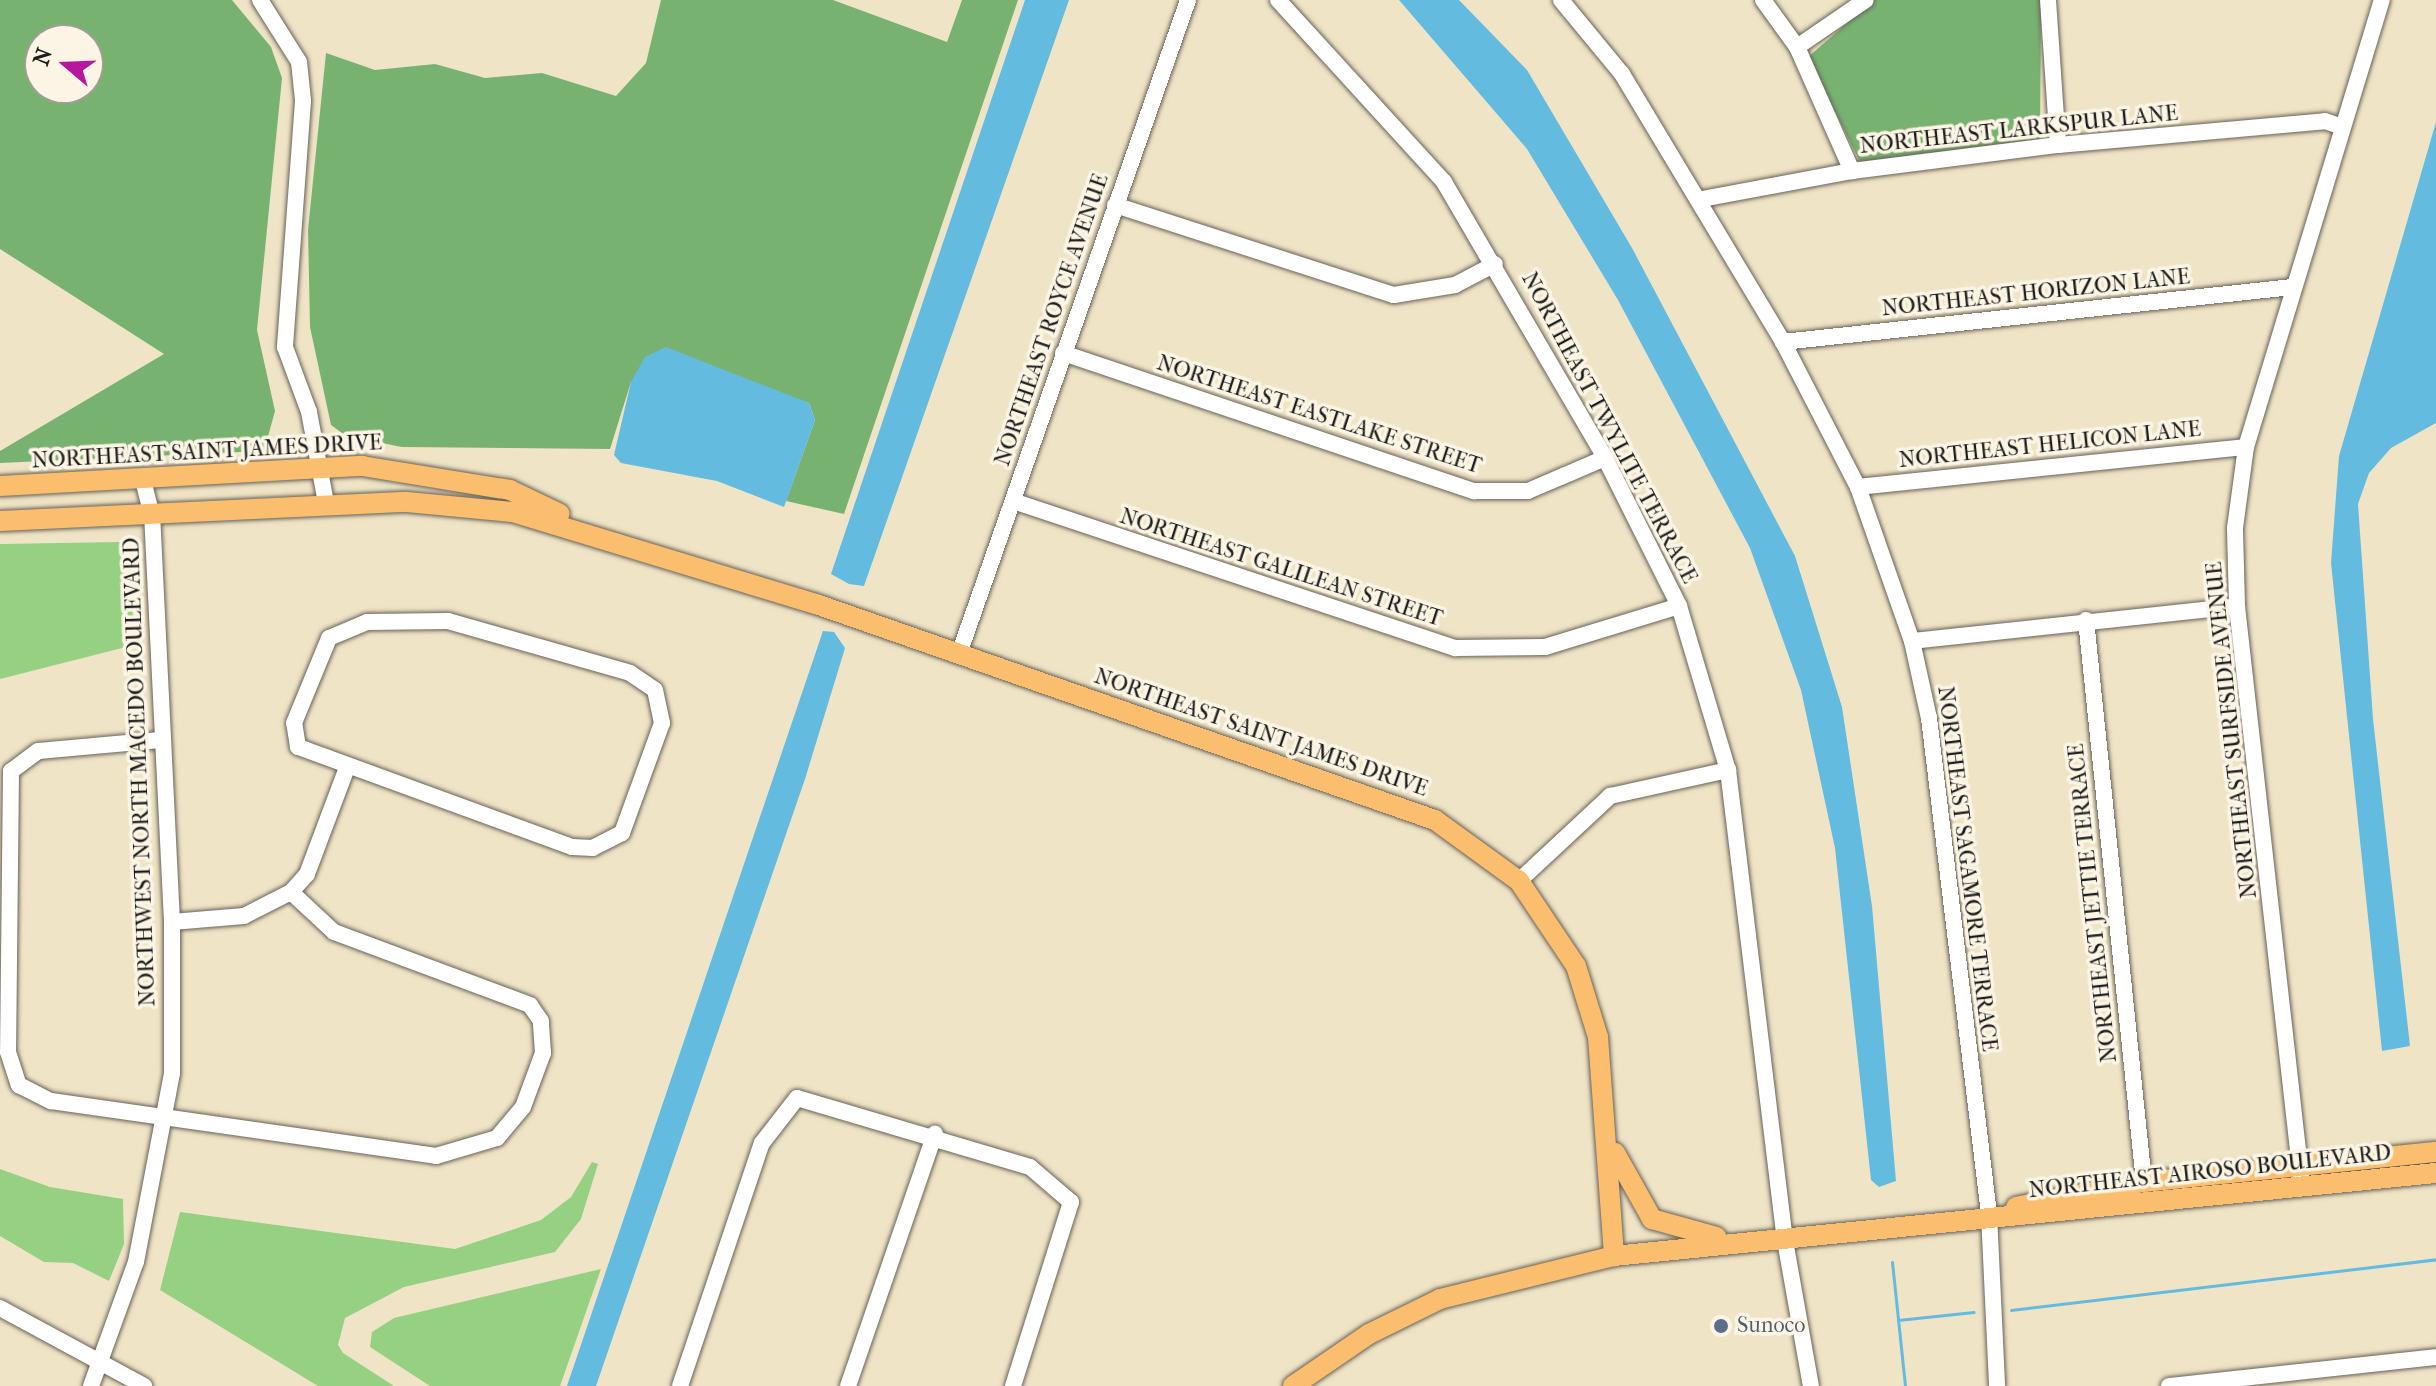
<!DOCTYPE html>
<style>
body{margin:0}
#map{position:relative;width:2436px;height:1386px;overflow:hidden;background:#f0e4c6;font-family:"IM FELL French Canon",serif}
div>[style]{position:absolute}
.green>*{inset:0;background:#96d083}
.forest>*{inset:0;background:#78b271}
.water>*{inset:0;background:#63bbe0}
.stream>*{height:3px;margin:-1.5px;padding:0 1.5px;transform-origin:1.5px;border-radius:1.5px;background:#63bbe0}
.roads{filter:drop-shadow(0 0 2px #666258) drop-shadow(0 0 2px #666258)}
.minor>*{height:16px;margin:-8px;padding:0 8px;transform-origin:8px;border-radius:8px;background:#fff}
.major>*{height:20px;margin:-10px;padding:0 10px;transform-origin:10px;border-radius:10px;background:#fbbd6e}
.dots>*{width:22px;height:22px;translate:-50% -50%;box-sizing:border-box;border:4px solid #fcf5e5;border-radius:50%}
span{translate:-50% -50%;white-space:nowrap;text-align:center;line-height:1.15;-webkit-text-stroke:7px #fcf5e5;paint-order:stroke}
.street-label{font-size:22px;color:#1c1c1c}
.service-label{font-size:22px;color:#4e5e75}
.left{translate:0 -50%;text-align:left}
.north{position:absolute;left:24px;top:24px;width:80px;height:80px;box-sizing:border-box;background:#fcf5e5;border:2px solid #a29e95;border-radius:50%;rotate:289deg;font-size:22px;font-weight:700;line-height:32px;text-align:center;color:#1c1c1c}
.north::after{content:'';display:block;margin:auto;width:28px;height:36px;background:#b5179e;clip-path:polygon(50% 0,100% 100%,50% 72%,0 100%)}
</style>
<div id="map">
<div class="green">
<i style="clip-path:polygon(120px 542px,138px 644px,0 679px,0 544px)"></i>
<i style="clip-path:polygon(592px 1162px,598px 1164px,581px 1219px,555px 1252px,404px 1287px,345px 1318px,338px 1345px,343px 1353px,394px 1386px,318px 1386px,160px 1290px,180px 1212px,455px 1249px,541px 1220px,571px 1197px)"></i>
<i style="clip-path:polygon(0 1169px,50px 1187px,123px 1199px,124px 1244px,109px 1281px,73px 1263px,44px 1262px,0 1236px)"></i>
<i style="clip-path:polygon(601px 1269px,560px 1386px,430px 1386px,370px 1347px,372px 1332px,394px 1318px)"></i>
</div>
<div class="forest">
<i style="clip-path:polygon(evenodd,0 0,232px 0,271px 47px,282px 78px,257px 330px,275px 411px,264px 451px,0 463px,0 451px,164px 354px,0 249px,0 0,40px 40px,88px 40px,88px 88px,40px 88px,40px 40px)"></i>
<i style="clip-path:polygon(661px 0,833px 0,947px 42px,962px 0,1018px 0,844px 514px,786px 501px,815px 420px,809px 403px,732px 377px,631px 382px,610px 449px,402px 447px,346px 436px,331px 425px,310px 327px,308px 230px,326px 53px,375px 70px,435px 64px,485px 78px,542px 73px,616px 96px,646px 63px)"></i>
<i style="clip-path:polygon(1874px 0,2041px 0,2040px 139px,1860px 162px,1808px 57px)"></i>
</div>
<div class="water">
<i style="clip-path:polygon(1025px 0,1069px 0,864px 586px,849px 584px,831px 574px)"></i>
<i style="clip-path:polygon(1399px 0,1459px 0,1527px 70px,1632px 248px,1795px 556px,1842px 707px,1872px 906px,1896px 1181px,1879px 1187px,1871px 1180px,1835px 848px,1801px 690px,1750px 548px,1618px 300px,1527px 149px)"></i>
<i style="clip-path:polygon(2436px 122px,2436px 423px,2391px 448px,2369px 473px,2358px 504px,2373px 719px,2410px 1046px,2382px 1051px,2331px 563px,2339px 456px)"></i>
<i style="clip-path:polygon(666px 347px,809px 403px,815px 420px,784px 507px,717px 481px,621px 463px,614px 455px,631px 382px,645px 357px)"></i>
<i style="clip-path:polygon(823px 631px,834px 632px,845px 648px,805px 779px,596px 1386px,567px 1386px)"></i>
</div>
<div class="stream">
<i style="left:1892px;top:1262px;width:125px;rotate:84deg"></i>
<i style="left:2011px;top:1310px;width:428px;rotate:-6.8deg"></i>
<i style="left:1898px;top:1320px;width:76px;rotate:-6deg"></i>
</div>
<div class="roads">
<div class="minor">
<i style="left:260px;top:0;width:73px;rotate:57.8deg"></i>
<i style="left:299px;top:62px;width:39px;rotate:84deg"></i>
<i style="left:303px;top:101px;width:247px;rotate:94.2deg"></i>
<i style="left:285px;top:347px;width:69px;rotate:69.7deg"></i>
<i style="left:309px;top:412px;width:93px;rotate:79.4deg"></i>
<i style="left:1278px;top:0;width:246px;rotate:47.6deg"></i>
<i style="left:1444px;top:182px;width:320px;rotate:59.7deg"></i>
<i style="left:1605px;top:458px;width:165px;rotate:63.4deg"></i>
<i style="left:1679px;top:606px;width:171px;rotate:73.4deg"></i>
<i style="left:1728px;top:770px;width:468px;rotate:83.1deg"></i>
<i style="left:1784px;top:1235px;width:153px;rotate:79.9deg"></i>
<i style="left:1561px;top:0;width:96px;rotate:50.5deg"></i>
<i style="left:1622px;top:74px;width:313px;rotate:59deg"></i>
<i style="left:1783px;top:342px;width:163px;rotate:62.7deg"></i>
<i style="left:1858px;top:487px;width:163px;rotate:70.7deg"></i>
<i style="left:1912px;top:641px;width:79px;rotate:77.6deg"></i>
<i style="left:1929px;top:718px;width:500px;rotate:83.1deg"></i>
<i style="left:1989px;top:1214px;width:172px;rotate:87.3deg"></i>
<i style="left:1763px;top:0;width:58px;rotate:54.1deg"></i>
<i style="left:1797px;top:47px;width:136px;rotate:66.1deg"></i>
<i style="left:2048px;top:0;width:145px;rotate:86.1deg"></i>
<i style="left:1797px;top:47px;width:83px;rotate:-34.3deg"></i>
<i style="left:1702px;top:199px;width:153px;rotate:-10.6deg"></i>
<i style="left:1852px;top:171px;width:208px;rotate:-7.2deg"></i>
<i style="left:2058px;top:145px;width:268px;rotate:-5.1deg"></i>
<i style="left:2325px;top:121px;width:18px;rotate:19deg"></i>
<i style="left:1115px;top:205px;width:293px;rotate:17.9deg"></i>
<i style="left:1394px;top:295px;width:62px;rotate:-9.3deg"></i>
<i style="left:1455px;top:285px;width:45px;rotate:-27.7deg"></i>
<i style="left:1783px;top:342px;width:513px;rotate:-6.16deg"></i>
<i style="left:1063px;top:353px;width:434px;rotate:18.6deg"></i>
<i style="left:1474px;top:491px;width:54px"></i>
<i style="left:1528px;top:491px;width:84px;rotate:-23.2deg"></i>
<i style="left:1858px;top:487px;width:390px;rotate:-5.9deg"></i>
<i style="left:1013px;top:501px;width:466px;rotate:18.4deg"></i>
<i style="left:1455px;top:648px;width:90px;rotate:-0.6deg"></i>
<i style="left:1545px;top:647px;width:140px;rotate:-17deg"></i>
<i style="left:2086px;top:620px;width:565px;rotate:84.11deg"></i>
<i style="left:448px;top:621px;width:189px;rotate:15.9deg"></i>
<i style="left:630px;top:673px;width:30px;rotate:34deg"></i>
<i style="left:655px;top:690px;width:34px;rotate:78deg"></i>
<i style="left:662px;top:723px;width:117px;rotate:110deg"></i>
<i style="left:622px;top:833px;width:33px;rotate:153deg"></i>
<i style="left:593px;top:848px;width:21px;rotate:-177deg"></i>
<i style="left:572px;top:847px;width:292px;rotate:-159.9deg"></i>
<i style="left:298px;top:747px;width:24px;rotate:-99deg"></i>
<i style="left:294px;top:723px;width:92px;rotate:-67.6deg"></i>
<i style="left:329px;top:638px;width:41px;rotate:-22.8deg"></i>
<i style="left:367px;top:622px;width:81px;rotate:-0.7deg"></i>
<i style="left:1912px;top:641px;width:327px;rotate:-6.1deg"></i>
<i style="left:959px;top:654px;width:693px;rotate:-70.7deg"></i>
<i style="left:160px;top:740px;width:122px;rotate:174.8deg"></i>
<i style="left:38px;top:751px;width:34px;rotate:143deg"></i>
<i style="left:11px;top:771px;width:281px;rotate:90.6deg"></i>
<i style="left:8px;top:1052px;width:35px;rotate:72deg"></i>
<i style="left:19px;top:1085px;width:36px;rotate:27deg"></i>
<i style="left:51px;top:1101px;width:389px;rotate:8.1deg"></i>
<i style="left:436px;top:1156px;width:64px;rotate:-16.4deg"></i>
<i style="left:497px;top:1138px;width:40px;rotate:-50deg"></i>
<i style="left:523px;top:1107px;width:58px;rotate:-69.7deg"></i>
<i style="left:543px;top:1053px;width:32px;rotate:-94deg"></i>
<i style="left:541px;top:1021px;width:19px;rotate:-125deg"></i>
<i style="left:530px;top:1005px;width:209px;rotate:-159.6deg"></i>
<i style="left:334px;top:932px;width:59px;rotate:-137.1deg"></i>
<i style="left:1519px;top:881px;width:125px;rotate:-43deg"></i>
<i style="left:1610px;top:796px;width:121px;rotate:-12.4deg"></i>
<i style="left:172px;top:922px;width:72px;rotate:-4.8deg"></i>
<i style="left:244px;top:916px;width:53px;rotate:-27.1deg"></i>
<i style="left:291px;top:892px;width:24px;rotate:-48deg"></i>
<i style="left:307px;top:874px;width:111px;rotate:-69.4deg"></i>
<i style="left:2301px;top:1177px;width:575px;rotate:-96.4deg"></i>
<i style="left:2237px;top:606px;width:78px;rotate:-91.5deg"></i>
<i style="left:2235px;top:528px;width:82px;rotate:-82.3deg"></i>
<i style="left:2246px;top:447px;width:467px;rotate:-73.1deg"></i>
<i style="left:0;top:1308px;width:164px;rotate:28.4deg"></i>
<i style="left:91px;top:1386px;width:132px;rotate:-70.1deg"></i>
<i style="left:136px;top:1262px;width:192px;rotate:-79.2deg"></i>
<i style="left:172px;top:1073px;width:151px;rotate:-90deg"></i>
<i style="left:172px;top:922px;width:406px;rotate:-92.8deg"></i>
<i style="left:152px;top:516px;width:36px;rotate:-104deg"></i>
<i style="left:680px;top:1386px;width:256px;rotate:-71.4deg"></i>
<i style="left:762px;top:1143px;width:57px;rotate:-52.1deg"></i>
<i style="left:797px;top:1098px;width:243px;rotate:16.5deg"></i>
<i style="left:1030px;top:1167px;width:54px;rotate:40.5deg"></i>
<i style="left:1071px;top:1202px;width:193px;rotate:107.5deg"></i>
<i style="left:848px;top:1386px;width:267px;rotate:-71deg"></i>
<i style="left:2169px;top:1386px;width:269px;rotate:-6.2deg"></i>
</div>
<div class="major">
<i style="left:0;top:486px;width:363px;rotate:-3.2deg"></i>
<i style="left:362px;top:466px;width:150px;rotate:9.2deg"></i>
<i style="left:510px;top:490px;width:55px;rotate:25.6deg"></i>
<i style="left:0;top:521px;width:407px;rotate:-2.7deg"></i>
<i style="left:407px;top:502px;width:106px;rotate:5.4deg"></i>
<i style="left:513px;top:512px;width:317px;rotate:16.9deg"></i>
<i style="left:816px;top:604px;width:656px;rotate:19.24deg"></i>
<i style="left:1435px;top:820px;width:104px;rotate:36deg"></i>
<i style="left:1519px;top:881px;width:102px;rotate:56.2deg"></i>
<i style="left:1576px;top:966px;width:74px;rotate:72.8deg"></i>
<i style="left:1598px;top:1037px;width:220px;rotate:85.8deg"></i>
<i style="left:1615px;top:1153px;width:76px;rotate:60.7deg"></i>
<i style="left:1652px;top:1219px;width:67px;rotate:15.5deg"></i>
<i style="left:2016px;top:1207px;width:130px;rotate:-11.1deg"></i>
<i style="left:2144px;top:1182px;width:294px;rotate:-5.9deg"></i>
<i style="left:1293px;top:1386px;width:92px;rotate:-34.4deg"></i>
<i style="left:1369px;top:1334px;width:79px;rotate:-26.2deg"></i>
<i style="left:1440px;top:1299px;width:179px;rotate:-13.9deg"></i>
<i style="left:1614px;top:1256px;width:826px;rotate:-5.77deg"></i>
</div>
</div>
<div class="dots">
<i style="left:1721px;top:1326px;background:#5c6f8a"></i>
</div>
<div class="street-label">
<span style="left:2019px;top:130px;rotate:-6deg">NORTHEAST LARKSPUR LANE</span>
<span style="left:2036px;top:293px;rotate:-6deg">NORTHEAST HORIZON LANE</span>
<span style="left:1052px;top:320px;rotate:-71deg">NORTHEAST ROYCE AVENUE</span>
<span style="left:1319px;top:415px;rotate:18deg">NORTHEAST EASTLAKE STREET</span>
<span style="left:1609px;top:428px;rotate:62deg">NORTHEAST TWYLITE TERRACE</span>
<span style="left:2050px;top:445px;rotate:-6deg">NORTHEAST HELICON LANE</span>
<span style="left:207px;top:452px;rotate:-3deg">NORTHEAST SAINT JAMES DRIVE</span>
<span style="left:1281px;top:568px;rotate:18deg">NORTHEAST GALILEAN STREET</span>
<span style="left:2232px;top:730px;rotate:-96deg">NORTHEAST SURFSIDE AVENUE</span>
<span style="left:1261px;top:733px;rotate:19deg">NORTHEAST SAINT JAMES DRIVE</span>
<span style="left:140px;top:772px;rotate:-92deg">NORTHWEST NORTH MACEDO BOULEVARD</span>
<span style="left:1967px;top:869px;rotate:83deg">NORTHEAST SAGAMORE TERRACE</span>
<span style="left:2093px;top:903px;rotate:-96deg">NORTHEAST JETTIE TERRACE</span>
<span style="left:2210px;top:1172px;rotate:-6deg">NORTHEAST AIROSO BOULEVARD</span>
</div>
<div class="service-label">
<span class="left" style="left:1737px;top:1326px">Sunoco</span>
</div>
<div class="north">N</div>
</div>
